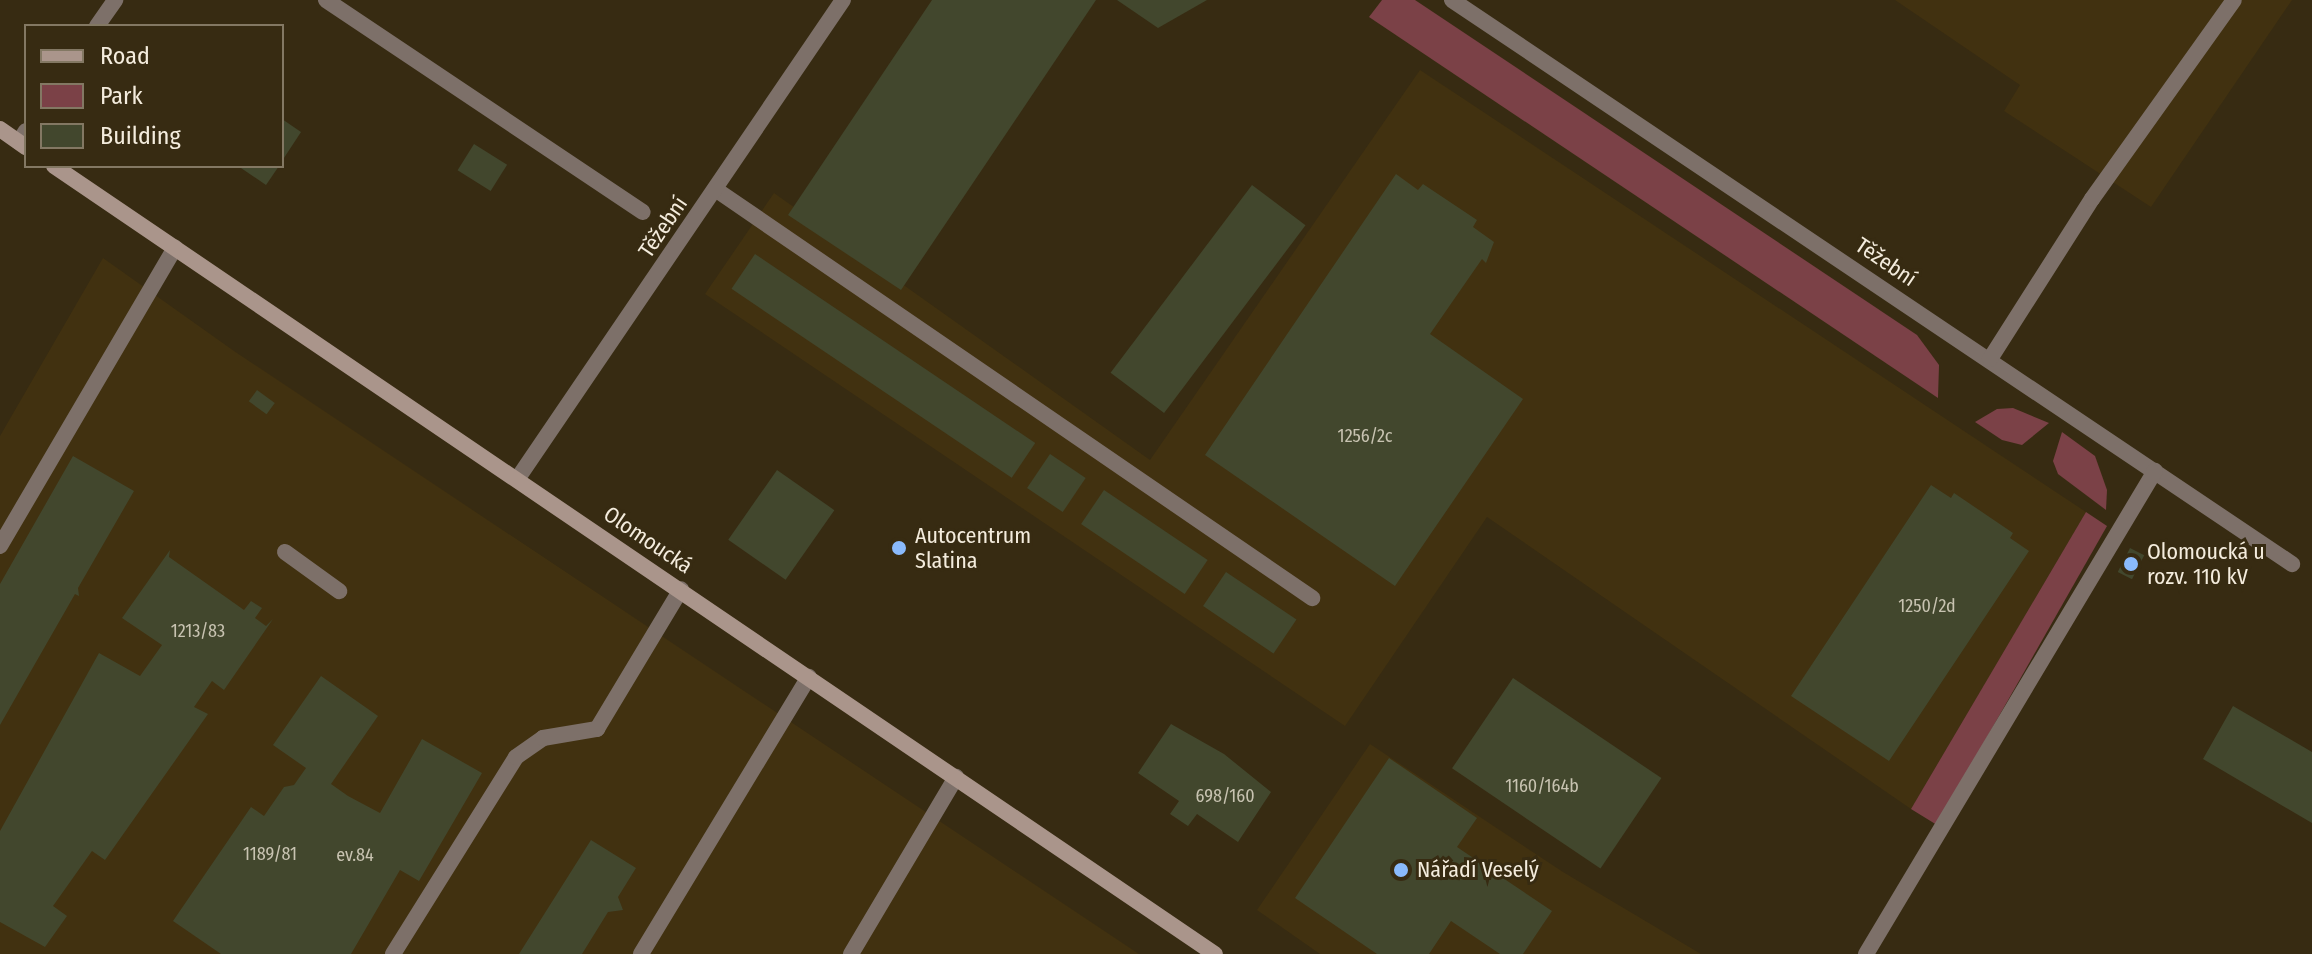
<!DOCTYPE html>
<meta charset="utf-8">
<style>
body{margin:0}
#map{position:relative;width:2312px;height:954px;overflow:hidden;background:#372b12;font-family:"Fira Sans Condensed",sans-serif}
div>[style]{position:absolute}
.built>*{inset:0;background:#413110}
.green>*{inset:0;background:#7b4147}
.building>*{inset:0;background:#42472d;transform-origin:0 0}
.lane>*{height:16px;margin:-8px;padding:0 8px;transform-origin:8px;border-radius:8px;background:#7d7069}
.street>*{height:16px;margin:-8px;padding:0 8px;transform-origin:8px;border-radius:8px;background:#7d7069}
.secondary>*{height:16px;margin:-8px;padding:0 8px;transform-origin:8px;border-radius:8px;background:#aa958b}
.dots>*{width:22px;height:22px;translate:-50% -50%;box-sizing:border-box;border:4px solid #372b12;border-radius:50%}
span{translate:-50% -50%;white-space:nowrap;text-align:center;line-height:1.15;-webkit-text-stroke:6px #372b12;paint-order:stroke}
.number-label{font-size:18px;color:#c8c3b1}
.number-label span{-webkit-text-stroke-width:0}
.street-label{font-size:22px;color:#f4ecdd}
.poi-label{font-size:22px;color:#f4ecdd}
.left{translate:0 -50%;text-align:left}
.legend{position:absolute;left:24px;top:24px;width:260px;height:144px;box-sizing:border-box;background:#372b12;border:2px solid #837863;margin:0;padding:10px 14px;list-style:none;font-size:24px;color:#f4ecdd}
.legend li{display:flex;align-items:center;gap:16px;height:40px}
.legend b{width:40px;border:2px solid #837863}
</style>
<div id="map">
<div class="built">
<i style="clip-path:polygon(1895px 0,2292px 0,2151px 207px,2004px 111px,2020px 85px)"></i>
<i style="clip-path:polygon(1420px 70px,2086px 512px,1911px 809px,1487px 517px,1345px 726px,705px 294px,774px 193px,1150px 460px)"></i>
<i style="clip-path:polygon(103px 258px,234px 351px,1139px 954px,0 954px,0 436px)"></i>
<i style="clip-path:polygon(1370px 744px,1563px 872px,1701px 954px,1320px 954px,1257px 910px)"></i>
</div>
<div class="green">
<i style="clip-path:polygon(1382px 0,1415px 0,1917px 335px,1939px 365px,1938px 398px,1369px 17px)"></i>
<i style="clip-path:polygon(2013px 408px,2049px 423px,2022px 445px,2002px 440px,1975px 422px,1997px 409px)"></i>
<i style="clip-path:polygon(2062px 432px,2095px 456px,2107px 490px,2106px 510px,2058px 474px,2053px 461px)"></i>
<i style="clip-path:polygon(2086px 512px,2107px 526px,1937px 825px,1911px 809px)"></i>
</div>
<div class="building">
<i style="clip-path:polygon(932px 0,1096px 0,901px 290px,788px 215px)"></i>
<i style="clip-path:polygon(1117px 0,1207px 0,1158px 28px)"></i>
<i style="clip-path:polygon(282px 119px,301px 132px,282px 161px)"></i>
<i style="left:474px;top:144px;width:39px;height:31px;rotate:32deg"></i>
<i style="clip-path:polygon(238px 166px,279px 166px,266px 185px)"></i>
<i style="clip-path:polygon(1396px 174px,1418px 190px,1423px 184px,1477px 220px,1473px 227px,1494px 242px,1486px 263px,1482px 259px,1430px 334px,1523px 399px,1395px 586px,1205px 455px)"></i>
<i style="left:1252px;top:185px;width:67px;height:235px;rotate:37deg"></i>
<i style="left:755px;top:254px;width:338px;height:42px;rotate:34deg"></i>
<i style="left:257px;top:390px;width:22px;height:14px;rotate:36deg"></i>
<i style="left:1050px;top:454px;width:43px;height:41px;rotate:34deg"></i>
<i style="clip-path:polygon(73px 456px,134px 491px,78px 588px,79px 596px,75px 594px,0 725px,0 584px)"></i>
<i style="left:777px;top:470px;width:70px;height:85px;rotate:35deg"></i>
<i style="clip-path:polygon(1931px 485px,1951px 498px,1954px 493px,2013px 533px,2010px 538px,2029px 551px,1889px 761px,1791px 696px)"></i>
<i style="left:1104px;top:490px;width:125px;height:41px;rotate:34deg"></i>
<i style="left:2130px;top:548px;width:16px;height:27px;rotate:27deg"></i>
<i style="clip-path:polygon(170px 550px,169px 557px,244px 610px,251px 601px,262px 608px,255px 618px,266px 626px,273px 619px,224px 690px,212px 681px,194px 707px,208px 714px,105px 860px,92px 851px,53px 906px,67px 916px,45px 947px,0 922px,0 831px,99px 653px,140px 676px,162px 645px,122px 618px)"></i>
<i style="left:1226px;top:572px;width:85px;height:41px;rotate:34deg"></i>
<i style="clip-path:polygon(321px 676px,378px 716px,331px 784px,348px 796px,380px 813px,422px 739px,482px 773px,419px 881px,400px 870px,351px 954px,221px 954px,173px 921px,251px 807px,264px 816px,284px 787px,294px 785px,306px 768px,273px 745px)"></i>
<i style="left:1513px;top:678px;width:179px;height:109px;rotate:34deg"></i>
<i style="clip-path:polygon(2233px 706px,2312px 752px,2312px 823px,2203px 759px)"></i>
<i style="clip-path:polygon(1171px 724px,1224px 754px,1271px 792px,1238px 842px,1197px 814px,1188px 826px,1170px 814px,1179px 801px,1138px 773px)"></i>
<i style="clip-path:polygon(1389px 758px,1477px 818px,1457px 847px,1552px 911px,1523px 954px,1500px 954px,1451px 921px,1429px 954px,1377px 954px,1295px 898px)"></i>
<i style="clip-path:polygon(591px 840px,636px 868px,618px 897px,623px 910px,608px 912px,582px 954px,519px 954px)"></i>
</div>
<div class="lane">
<i style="left:326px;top:0;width:381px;rotate:33.8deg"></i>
<i style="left:1452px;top:0;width:1012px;rotate:33.88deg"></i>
<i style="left:97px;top:26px;width:32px;rotate:-55deg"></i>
<i style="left:19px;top:142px;width:13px;rotate:-58deg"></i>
<i style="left:715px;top:189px;width:724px;rotate:34.41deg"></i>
<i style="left:1990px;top:359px;width:190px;rotate:-57.5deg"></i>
<i style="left:2092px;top:199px;width:244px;rotate:-54.5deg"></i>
<i style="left:0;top:546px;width:346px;rotate:-59.6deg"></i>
<i style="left:285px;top:552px;width:67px;rotate:35.8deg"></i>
<i style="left:393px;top:954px;width:232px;rotate:-58deg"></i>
<i style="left:516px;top:757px;width:33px;rotate:-35deg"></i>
<i style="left:543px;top:738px;width:55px;rotate:-9.5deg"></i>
<i style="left:597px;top:729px;width:163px;rotate:-59deg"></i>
<i style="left:641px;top:954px;width:324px;rotate:-58.8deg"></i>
<i style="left:851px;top:954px;width:206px;rotate:-59.3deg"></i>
<i style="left:1866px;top:954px;width:563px;rotate:-59.11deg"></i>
</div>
<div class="street">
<i style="left:518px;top:478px;width:578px;rotate:-55.79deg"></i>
</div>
<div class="secondary">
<i style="left:0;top:129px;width:32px;rotate:35deg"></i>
<i style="left:54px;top:166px;width:1403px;rotate:34.17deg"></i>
</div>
<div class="dots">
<i style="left:899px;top:548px;background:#8abafc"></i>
<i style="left:2131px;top:564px;background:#8abafc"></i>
<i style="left:1401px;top:870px;background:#8abafc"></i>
</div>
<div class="number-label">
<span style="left:1365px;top:436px">1256/2c</span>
<span style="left:1927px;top:606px">1250/2d</span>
<span style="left:198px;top:631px">1213/83</span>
<span style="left:1542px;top:786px">1160/164b</span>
<span style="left:1225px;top:796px">698/160</span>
<span style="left:270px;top:854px">1189/81</span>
<span style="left:355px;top:855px">ev.84</span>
</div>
<div class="street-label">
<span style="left:663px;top:227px;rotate:-56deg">Těžební</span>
<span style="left:1886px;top:262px;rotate:34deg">Těžební</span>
<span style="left:648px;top:540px;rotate:34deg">Olomoucká</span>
</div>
<div class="poi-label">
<span class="left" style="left:915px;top:548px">Autocentrum<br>Slatina</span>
<span class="left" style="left:2147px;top:564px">Olomoucká u<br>rozv. 110 kV</span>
<span class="left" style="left:1417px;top:870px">Nářadí Veselý</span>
</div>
<ul class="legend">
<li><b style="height:10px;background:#aa958b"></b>Road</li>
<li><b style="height:22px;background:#7b4147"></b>Park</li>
<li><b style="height:22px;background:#42472d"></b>Building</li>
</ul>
</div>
